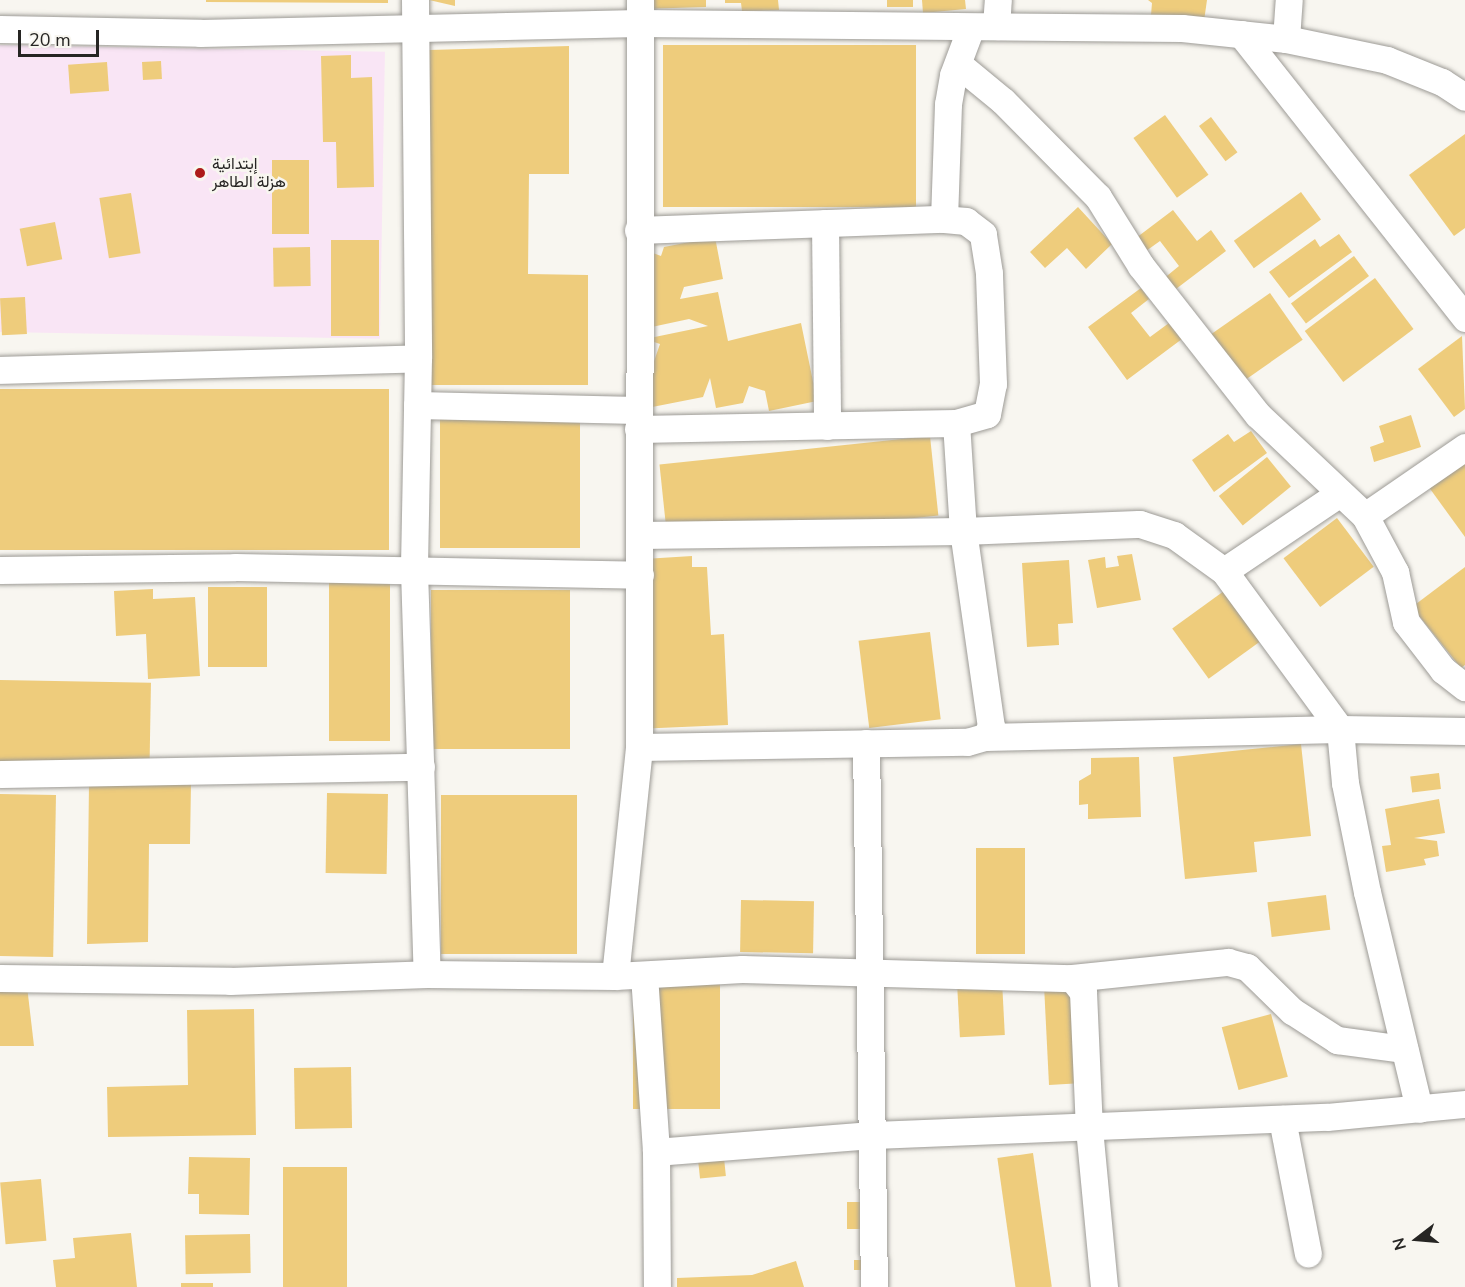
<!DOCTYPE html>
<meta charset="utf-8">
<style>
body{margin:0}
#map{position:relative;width:1465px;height:1287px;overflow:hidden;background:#f8f6f0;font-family:"Nunito Sans",Vazirmatn,sans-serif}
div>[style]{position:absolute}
.education>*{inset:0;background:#f9e5f5;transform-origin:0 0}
.building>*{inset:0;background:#eecc7c;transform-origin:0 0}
.roads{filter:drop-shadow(0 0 2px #9d9b96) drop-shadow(0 0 2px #9d9b96)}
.minor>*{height:27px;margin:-13.5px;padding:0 13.5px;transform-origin:13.5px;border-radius:13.5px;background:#fff}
.dots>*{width:16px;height:16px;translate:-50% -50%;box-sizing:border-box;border:3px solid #f8f6f0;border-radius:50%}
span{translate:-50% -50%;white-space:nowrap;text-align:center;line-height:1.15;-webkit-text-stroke:5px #f8f6f0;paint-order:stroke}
.poi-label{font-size:16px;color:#262523}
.left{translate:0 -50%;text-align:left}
.north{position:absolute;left:1387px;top:1209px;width:60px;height:60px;-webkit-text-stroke:4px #f8f6f0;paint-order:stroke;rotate:254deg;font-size:16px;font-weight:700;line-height:24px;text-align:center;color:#262523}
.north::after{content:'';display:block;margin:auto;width:21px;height:27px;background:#262523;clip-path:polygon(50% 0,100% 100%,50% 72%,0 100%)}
.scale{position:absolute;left:18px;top:30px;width:81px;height:27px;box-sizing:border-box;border:3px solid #262523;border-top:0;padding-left:8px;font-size:18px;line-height:21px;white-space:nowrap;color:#262523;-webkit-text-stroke:4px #f8f6f0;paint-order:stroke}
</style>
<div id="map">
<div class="education">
<i style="left:0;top:45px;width:385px;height:287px;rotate:1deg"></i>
</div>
<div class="building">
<i style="clip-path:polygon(206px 0,388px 0,388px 3px,206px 2px)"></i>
<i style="clip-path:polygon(429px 0,455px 0,455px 6px)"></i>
<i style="clip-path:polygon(639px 0,706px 0,706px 7px,640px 9px)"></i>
<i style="clip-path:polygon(725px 0,778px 0,779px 10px,742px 11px,741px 3px,725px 3px)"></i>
<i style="left:887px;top:0;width:26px;height:7px"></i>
<i style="clip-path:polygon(922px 0,965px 0,966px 9px,923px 13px)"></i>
<i style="clip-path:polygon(1148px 0,1207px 0,1204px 21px,1151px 15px,1152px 3px)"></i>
<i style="left:916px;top:45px;width:162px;height:253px;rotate:90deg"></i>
<i style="clip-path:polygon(569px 46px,569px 174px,529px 174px,528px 274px,588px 275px,588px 385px,428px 385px,429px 50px)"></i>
<i style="clip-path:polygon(351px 55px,351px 78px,372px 77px,374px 187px,337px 188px,336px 142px,323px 142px,321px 56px)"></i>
<i style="left:161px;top:61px;width:18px;height:19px;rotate:87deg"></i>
<i style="left:107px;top:62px;width:29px;height:39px;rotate:86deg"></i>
<i style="left:1165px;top:115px;width:74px;height:39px;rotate:54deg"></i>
<i style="left:1211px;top:117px;width:44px;height:15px;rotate:53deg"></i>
<i style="clip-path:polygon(1465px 134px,1465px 228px,1454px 236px,1409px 175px)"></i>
<i style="left:272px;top:160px;width:37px;height:74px"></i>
<i style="left:1301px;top:192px;width:34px;height:83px;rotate:54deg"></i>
<i style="left:131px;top:193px;width:61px;height:32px;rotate:81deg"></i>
<i style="clip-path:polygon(1078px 207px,1112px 244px,1086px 269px,1067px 248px,1045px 268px,1030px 252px)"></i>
<i style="clip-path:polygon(1173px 210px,1197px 241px,1211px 230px,1226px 251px,1172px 292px,1162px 280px,1179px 266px,1160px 241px,1146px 251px,1136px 238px)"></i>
<i style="left:55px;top:222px;width:38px;height:36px;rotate:79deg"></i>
<i style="clip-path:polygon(1339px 234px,1352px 252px,1289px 298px,1269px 272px,1315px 239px,1320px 247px)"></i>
<i style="clip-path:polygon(715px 237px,723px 279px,684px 287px,680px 299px,718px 292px,728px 341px,801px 323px,817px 401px,769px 411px,765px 391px,749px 386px,743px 403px,716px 408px,710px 378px,703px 397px,637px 410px,660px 344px,645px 339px,708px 326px,689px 319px,647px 328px,634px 246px,661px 256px,664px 247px)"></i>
<i style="left:331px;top:240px;width:48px;height:96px"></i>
<i style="left:310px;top:247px;width:39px;height:37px;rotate:89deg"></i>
<i style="left:1354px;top:256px;width:25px;height:79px;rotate:53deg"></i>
<i style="left:1375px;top:278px;width:64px;height:88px;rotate:53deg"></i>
<i style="clip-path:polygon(1141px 288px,1149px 299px,1131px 313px,1150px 337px,1169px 323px,1182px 339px,1127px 380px,1088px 327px)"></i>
<i style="left:1270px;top:293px;width:57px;height:72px;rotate:55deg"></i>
<i style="left:25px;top:297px;width:37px;height:25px;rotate:87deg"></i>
<i style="clip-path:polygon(1462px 336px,1465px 409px,1454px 417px,1418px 369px)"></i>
<i style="left:0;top:389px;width:389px;height:161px"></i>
<i style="clip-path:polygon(1411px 415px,1421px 447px,1374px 462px,1370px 447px,1384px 442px,1379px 426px)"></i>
<i style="left:440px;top:417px;width:140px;height:131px"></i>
<i style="clip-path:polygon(1251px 431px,1267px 453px,1214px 492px,1192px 460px,1228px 434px,1234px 442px)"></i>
<i style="left:930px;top:436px;width:80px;height:272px;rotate:84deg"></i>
<i style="left:1267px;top:457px;width:38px;height:62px;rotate:51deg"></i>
<i style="clip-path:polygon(1465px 459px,1465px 537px,1428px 486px)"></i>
<i style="left:1337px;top:518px;width:61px;height:67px;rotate:53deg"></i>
<i style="clip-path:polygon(1132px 554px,1141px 600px,1097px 608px,1088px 560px,1105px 557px,1106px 568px,1119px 566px,1117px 556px)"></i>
<i style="clip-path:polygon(692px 556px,692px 567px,707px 567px,711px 635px,724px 634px,728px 725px,636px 729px,628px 560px)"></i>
<i style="clip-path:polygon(1069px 560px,1073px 623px,1058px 624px,1059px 645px,1027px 647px,1022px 563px)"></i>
<i style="clip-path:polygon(1465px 567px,1465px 665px,1461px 668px,1412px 607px)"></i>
<i style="left:329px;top:582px;width:61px;height:159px"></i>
<i style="left:208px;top:587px;width:59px;height:80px"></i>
<i style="clip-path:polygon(153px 589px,153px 599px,195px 597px,200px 676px,148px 679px,146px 634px,116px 636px,114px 591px)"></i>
<i style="left:431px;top:590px;width:139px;height:159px"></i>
<i style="left:1224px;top:591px;width:62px;height:64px;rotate:54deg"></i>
<i style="left:930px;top:632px;width:88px;height:72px;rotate:83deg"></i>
<i style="left:0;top:680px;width:151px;height:81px;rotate:1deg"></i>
<i style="clip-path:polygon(1301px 744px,1311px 836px,1254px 842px,1257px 872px,1185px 879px,1173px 757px)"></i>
<i style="clip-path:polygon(1139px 757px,1141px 817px,1088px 819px,1088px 804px,1079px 805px,1079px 781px,1091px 774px,1091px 758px)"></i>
<i style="left:1439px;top:773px;width:16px;height:29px;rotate:83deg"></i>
<i style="clip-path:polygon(89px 783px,191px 784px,190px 844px,149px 844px,148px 942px,87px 944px)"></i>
<i style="left:327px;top:793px;width:61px;height:80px;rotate:1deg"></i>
<i style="left:0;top:794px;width:56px;height:162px;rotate:1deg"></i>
<i style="left:577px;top:795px;width:159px;height:136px;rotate:90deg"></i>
<i style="clip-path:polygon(1439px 799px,1445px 833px,1414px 838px,1437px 841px,1439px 856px,1424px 859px,1426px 865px,1386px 872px,1382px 846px,1391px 845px,1385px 809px)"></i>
<i style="left:976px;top:848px;width:49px;height:106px"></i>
<i style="left:1326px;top:895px;width:35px;height:59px;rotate:83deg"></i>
<i style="left:741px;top:900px;width:73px;height:52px;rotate:1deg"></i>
<i style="left:633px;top:980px;width:87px;height:129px"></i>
<i style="left:1002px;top:981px;width:54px;height:45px;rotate:87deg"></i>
<i style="clip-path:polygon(1071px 984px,1083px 1083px,1049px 1085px,1044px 985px)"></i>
<i style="clip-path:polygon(0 986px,27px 986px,34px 1046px,0 1046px)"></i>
<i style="clip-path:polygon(254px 1009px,256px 1135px,108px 1137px,107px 1087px,188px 1085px,187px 1010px)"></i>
<i style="left:1271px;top:1014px;width:65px;height:51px;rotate:75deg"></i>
<i style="left:351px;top:1067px;width:61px;height:57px;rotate:89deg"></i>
<i style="left:1033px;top:1153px;width:135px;height:36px;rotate:82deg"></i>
<i style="clip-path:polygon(189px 1157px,250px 1158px,249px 1215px,199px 1214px,199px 1194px,188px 1194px)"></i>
<i style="left:724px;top:1158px;width:18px;height:26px;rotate:84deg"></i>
<i style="left:347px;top:1167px;width:120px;height:64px;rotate:90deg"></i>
<i style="left:41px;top:1179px;width:62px;height:41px;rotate:85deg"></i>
<i style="left:878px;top:1202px;width:27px;height:31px;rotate:90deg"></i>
<i style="clip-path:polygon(131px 1233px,137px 1287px,56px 1287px,53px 1260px,75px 1258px,73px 1238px)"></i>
<i style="left:250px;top:1234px;width:39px;height:65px;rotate:89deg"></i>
<i style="left:884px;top:1260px;width:10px;height:30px;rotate:90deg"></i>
<i style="clip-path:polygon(796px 1261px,804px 1287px,677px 1287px,677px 1278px,752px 1275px)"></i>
<i style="left:181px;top:1283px;width:32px;height:4px"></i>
</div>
<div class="roads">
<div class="minor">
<i style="left:415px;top:0;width:358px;rotate:89.5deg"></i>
<i style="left:418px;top:358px;width:212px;rotate:91.1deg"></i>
<i style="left:414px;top:570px;width:404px;rotate:88.2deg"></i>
<i style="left:996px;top:26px;width:26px;rotate:-86deg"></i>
<i style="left:0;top:29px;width:200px;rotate:1.1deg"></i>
<i style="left:200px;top:33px;width:439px;rotate:-1.3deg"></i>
<i style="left:639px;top:23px;width:543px;rotate:0.53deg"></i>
<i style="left:1182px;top:28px;width:105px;rotate:6deg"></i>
<i style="left:1286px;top:39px;width:103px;rotate:11.7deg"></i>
<i style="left:1387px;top:60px;width:59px;rotate:21.8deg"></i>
<i style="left:1442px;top:82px;width:27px;rotate:33deg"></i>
<i style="left:1241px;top:34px;width:362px;rotate:51.7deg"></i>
<i style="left:1286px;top:39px;width:39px;rotate:-86deg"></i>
<i style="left:958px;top:64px;width:58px;rotate:39.4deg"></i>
<i style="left:1003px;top:101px;width:135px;rotate:45.3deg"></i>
<i style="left:1098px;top:197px;width:81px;rotate:58.1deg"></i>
<i style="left:1141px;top:266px;width:189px;rotate:51.9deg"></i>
<i style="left:1258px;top:415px;width:147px;rotate:43.3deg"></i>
<i style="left:825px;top:223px;width:203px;rotate:89.4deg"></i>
<i style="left:638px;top:230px;width:306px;rotate:-2.1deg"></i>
<i style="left:0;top:370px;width:418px;rotate:-1.6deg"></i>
<i style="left:417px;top:405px;width:220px;rotate:1.3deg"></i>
<i style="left:638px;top:429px;width:318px;rotate:-1.1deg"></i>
<i style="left:1465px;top:447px;width:121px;rotate:145.4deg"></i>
<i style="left:1365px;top:516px;width:64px;rotate:61.8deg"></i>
<i style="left:1395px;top:572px;width:51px;rotate:77.6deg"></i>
<i style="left:1406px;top:622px;width:61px;rotate:52.4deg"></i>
<i style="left:1443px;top:670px;width:28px;rotate:38deg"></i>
<i style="left:639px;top:535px;width:324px;rotate:-0.7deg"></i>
<i style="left:963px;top:531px;width:177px;rotate:-2.3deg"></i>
<i style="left:1140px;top:524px;width:36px;rotate:18deg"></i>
<i style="left:1174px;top:535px;width:62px;rotate:35.8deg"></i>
<i style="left:1224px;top:571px;width:140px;rotate:-33.9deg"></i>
<i style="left:0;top:570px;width:235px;rotate:-0.7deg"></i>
<i style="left:235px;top:567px;width:405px;rotate:1.1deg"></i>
<i style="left:1224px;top:571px;width:196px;rotate:53.7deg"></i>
<i style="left:1340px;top:729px;width:54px;rotate:84.7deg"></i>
<i style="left:1345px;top:783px;width:111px;rotate:78.6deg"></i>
<i style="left:1367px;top:892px;width:223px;rotate:76.5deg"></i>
<i style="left:985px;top:737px;width:355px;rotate:-1.3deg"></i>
<i style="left:1340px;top:729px;width:125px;rotate:0.9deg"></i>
<i style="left:866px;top:743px;width:544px;rotate:89.16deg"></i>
<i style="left:639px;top:747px;width:328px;rotate:-0.9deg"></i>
<i style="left:967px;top:742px;width:19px;rotate:-16deg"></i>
<i style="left:985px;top:737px;width:12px;rotate:-59deg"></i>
<i style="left:991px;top:727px;width:198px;rotate:-98.1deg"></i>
<i style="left:963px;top:531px;width:108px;rotate:-93.7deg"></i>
<i style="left:956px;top:423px;width:32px;rotate:-16deg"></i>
<i style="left:987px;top:414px;width:31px;rotate:-79deg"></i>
<i style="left:993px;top:384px;width:111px;rotate:-92.1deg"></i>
<i style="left:989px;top:273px;width:39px;rotate:-99deg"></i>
<i style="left:983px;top:234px;width:21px;rotate:-143deg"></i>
<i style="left:966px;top:221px;width:22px;rotate:-175deg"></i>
<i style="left:944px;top:219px;width:115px;rotate:-88deg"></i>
<i style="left:948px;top:104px;width:29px;rotate:-80deg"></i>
<i style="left:953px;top:75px;width:51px;rotate:-69.4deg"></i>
<i style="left:0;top:774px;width:421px;rotate:-1deg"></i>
<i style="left:644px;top:975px;width:177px;rotate:86.1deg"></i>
<i style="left:656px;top:1152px;width:135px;rotate:89.6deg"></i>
<i style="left:615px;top:976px;width:127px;rotate:-3.2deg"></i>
<i style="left:742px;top:969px;width:330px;rotate:1.6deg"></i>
<i style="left:1072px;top:978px;width:18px;rotate:52deg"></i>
<i style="left:1083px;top:992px;width:136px;rotate:87.5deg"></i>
<i style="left:1089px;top:1128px;width:160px;rotate:84.6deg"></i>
<i style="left:0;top:978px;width:230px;rotate:0.7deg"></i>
<i style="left:230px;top:981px;width:197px;rotate:-2deg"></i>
<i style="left:427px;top:974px;width:188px;rotate:0.6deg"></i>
<i style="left:615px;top:976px;width:230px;rotate:-84deg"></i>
<i style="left:639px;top:747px;width:747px;rotate:-89.92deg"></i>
<i style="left:1072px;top:978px;width:157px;rotate:-5.9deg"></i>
<i style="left:1228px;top:962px;width:20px;rotate:15deg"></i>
<i style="left:1247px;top:967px;width:63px;rotate:44.4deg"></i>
<i style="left:1292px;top:1011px;width:54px;rotate:32.8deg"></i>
<i style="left:1337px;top:1040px;width:68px;rotate:7.7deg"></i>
<i style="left:1282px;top:1119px;width:137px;rotate:79.1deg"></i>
<i style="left:656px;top:1152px;width:219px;rotate:-4.5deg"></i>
<i style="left:874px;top:1135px;width:453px;rotate:-2.3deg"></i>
<i style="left:1327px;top:1117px;width:139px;rotate:-5.4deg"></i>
</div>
</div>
<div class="dots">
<i style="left:200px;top:173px;background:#ad1b19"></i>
</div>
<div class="poi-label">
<span class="left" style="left:212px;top:173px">إبتدائية<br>هزلة الطاهر</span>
</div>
<div class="north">N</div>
<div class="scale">20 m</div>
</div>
